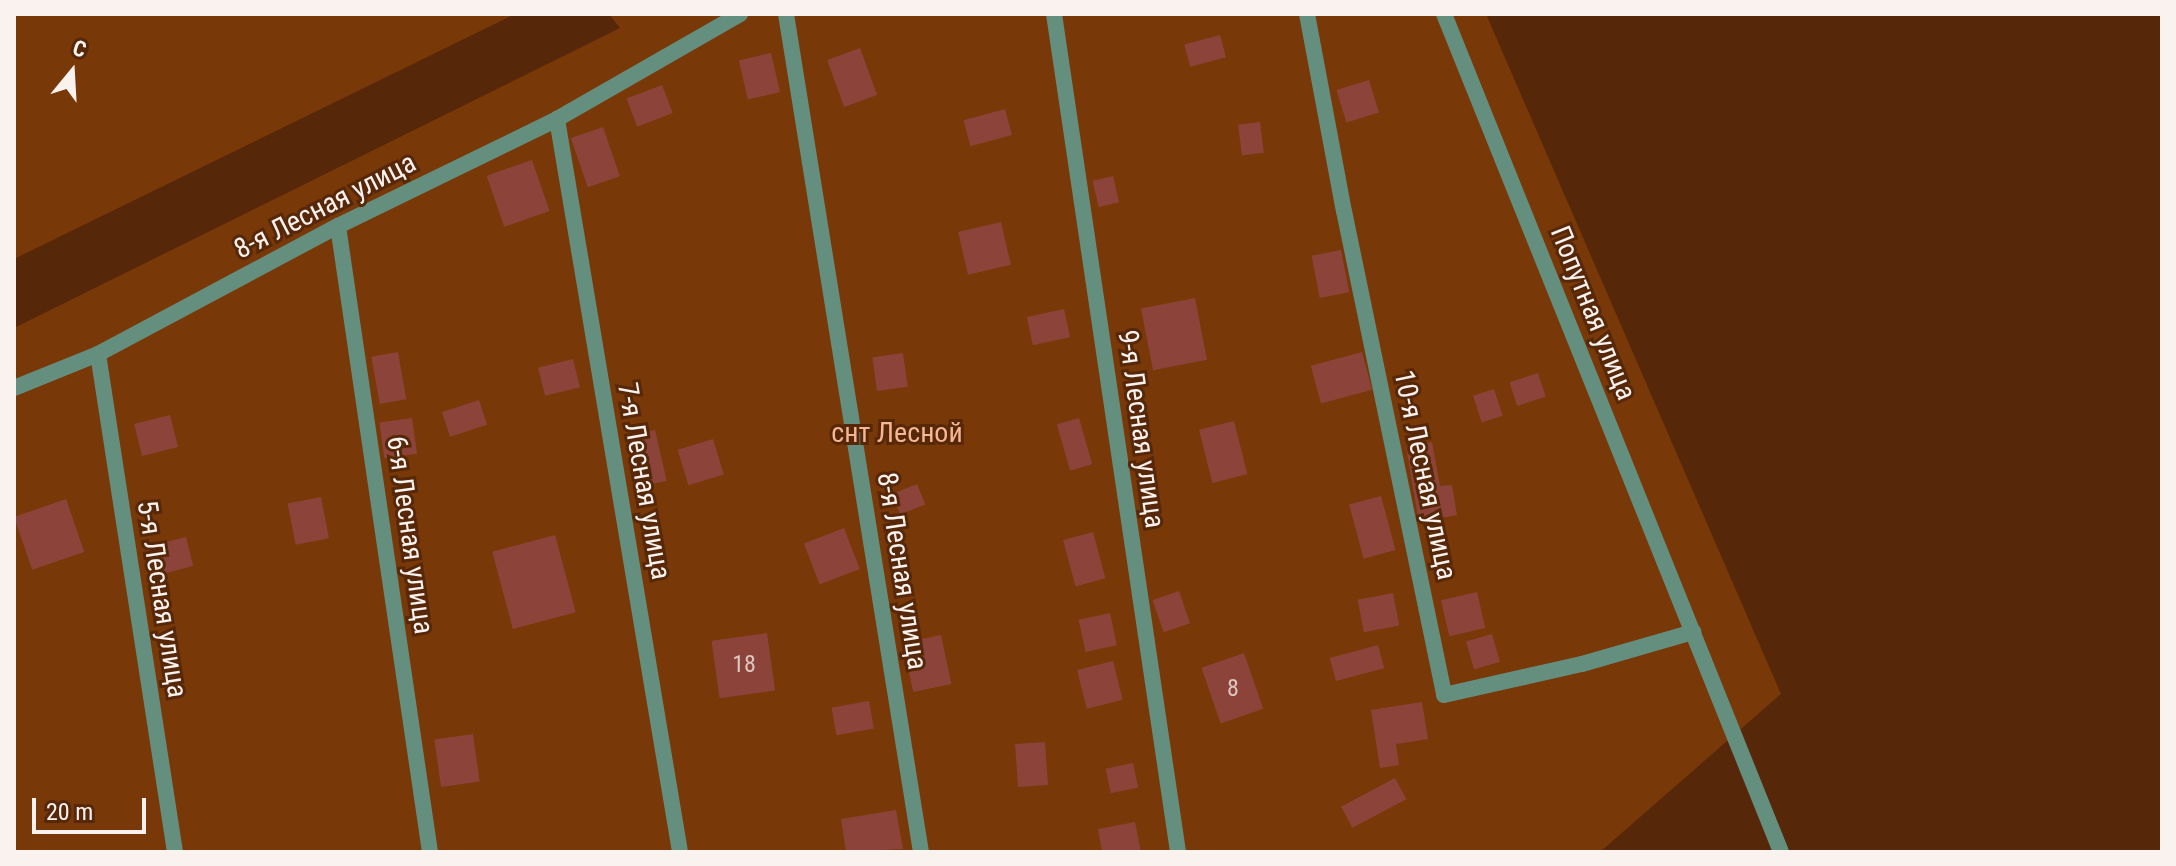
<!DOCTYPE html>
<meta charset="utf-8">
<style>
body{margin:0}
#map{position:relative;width:2176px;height:866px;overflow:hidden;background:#562809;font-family:"Roboto Condensed",sans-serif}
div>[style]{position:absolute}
.green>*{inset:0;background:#783808}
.building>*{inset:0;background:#8c443a;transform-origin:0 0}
.minor>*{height:16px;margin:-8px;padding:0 8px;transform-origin:8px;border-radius:8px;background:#648e7e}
span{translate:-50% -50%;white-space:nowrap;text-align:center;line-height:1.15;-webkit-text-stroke:6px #562809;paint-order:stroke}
.number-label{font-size:24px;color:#dec6c1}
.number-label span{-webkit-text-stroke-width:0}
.street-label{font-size:28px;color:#faf2ee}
.park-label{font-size:28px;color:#f5b693}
.frame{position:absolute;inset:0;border:16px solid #faf2ee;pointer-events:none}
.north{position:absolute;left:32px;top:32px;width:80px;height:80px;-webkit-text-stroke:6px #562809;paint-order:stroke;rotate:18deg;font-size:22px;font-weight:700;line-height:32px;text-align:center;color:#faf2ee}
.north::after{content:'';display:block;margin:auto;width:28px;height:36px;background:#faf2ee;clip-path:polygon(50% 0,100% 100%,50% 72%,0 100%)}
.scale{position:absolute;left:32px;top:798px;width:114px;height:36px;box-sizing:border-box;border:4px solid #faf2ee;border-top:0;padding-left:10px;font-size:24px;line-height:28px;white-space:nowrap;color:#faf2ee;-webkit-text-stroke:6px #562809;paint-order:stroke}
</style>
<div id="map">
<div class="green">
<i style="clip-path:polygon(14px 14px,515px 14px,14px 259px)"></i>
<i style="clip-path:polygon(609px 14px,1486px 14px,1781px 694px,1600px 852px,14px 852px,14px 328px,620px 28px)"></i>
</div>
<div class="building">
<i style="left:1220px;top:35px;width:23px;height:37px;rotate:75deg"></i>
<i style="left:860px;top:48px;width:50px;height:35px;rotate:70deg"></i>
<i style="left:771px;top:53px;width:40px;height:33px;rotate:77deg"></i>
<i style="left:1369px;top:80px;width:34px;height:34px;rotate:73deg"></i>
<i style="left:662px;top:85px;width:30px;height:38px;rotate:69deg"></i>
<i style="left:1005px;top:109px;width:27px;height:43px;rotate:75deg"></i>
<i style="left:1260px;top:122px;width:31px;height:22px;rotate:83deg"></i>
<i style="left:603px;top:127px;width:52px;height:34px;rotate:71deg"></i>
<i style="left:532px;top:160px;width:54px;height:48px;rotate:71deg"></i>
<i style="left:1113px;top:176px;width:27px;height:21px;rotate:77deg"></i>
<i style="left:1001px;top:222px;width:44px;height:44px;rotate:77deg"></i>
<i style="left:1341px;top:250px;width:43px;height:30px;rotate:79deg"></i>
<i style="left:1195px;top:298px;width:63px;height:55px;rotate:79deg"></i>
<i style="left:1064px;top:309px;width:29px;height:38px;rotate:78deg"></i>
<i style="left:398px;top:352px;width:48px;height:27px;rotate:80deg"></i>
<i style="left:1362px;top:352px;width:39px;height:53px;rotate:75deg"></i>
<i style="left:903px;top:353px;width:34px;height:31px;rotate:82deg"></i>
<i style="left:573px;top:359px;width:29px;height:36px;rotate:76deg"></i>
<i style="left:1538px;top:373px;width:25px;height:30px;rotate:72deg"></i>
<i style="left:1494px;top:389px;width:28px;height:22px;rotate:72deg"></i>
<i style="left:479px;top:400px;width:26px;height:39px;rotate:72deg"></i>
<i style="left:170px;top:415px;width:33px;height:37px;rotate:76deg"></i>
<i style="left:412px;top:418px;width:36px;height:33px;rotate:82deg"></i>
<i style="left:1079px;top:418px;width:48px;height:23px;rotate:74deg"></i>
<i style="left:1234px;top:421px;width:55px;height:36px;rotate:76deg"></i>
<i style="left:655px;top:430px;width:52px;height:30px;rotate:77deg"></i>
<i style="left:713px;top:439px;width:37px;height:37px;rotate:73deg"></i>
<i style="clip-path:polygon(1432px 442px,1440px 486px,1452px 485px,1457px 515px,1419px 522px,1406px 447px)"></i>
<i style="left:917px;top:484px;width:22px;height:27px;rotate:68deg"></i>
<i style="left:1381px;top:496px;width:56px;height:33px;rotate:75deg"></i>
<i style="left:321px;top:497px;width:42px;height:34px;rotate:79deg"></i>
<i style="left:66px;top:499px;width:56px;height:55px;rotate:71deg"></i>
<i style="left:844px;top:528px;width:44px;height:43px;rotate:69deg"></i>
<i style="left:1093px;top:532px;width:48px;height:31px;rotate:75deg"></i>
<i style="left:555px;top:535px;width:80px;height:65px;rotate:75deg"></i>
<i style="left:186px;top:537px;width:30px;height:41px;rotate:76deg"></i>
<i style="left:1179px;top:591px;width:34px;height:28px;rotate:71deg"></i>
<i style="left:1477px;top:592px;width:37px;height:37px;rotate:77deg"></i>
<i style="left:1393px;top:593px;width:33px;height:36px;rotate:79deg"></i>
<i style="left:1110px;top:613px;width:33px;height:32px;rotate:78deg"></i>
<i style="left:767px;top:633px;width:58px;height:56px;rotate:82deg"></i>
<i style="left:1492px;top:634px;width:29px;height:27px;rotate:74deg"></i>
<i style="left:941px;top:635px;width:50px;height:39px;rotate:78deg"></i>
<i style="left:1378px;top:645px;width:24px;height:50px;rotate:75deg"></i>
<i style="left:1244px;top:653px;width:59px;height:45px;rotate:71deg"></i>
<i style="left:1113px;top:661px;width:40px;height:37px;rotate:76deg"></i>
<i style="left:869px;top:701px;width:28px;height:38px;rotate:80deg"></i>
<i style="clip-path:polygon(1422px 702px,1428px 739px,1396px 744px,1399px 765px,1380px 768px,1371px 710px)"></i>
<i style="left:473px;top:734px;width:48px;height:39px;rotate:82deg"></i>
<i style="left:1045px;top:742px;width:43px;height:30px;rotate:86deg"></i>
<i style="left:1133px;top:763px;width:25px;height:28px;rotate:78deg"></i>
<i style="left:1395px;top:778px;width:24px;height:61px;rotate:62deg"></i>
<i style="clip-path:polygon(896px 810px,903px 849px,846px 852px,841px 819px)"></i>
<i style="clip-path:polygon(1135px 822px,1141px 852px,1102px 852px,1098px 829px)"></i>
</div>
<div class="minor">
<i style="left:786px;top:14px;width:849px;rotate:80.85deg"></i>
<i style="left:1054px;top:14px;width:847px;rotate:81.58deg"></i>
<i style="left:1307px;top:14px;width:200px;rotate:79.4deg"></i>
<i style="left:1344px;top:211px;width:494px;rotate:78.3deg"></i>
<i style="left:1444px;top:695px;width:141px;rotate:-12.7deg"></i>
<i style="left:1582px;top:664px;width:116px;rotate:-16.1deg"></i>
<i style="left:1444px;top:14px;width:903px;rotate:68.09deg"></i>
<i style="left:557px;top:119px;width:743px;rotate:80.47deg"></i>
<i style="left:338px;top:226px;width:633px;rotate:81.64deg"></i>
<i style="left:98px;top:354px;width:504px;rotate:81.21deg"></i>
<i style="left:14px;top:388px;width:91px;rotate:-22deg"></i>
<i style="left:98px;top:354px;width:272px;rotate:-28.1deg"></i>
<i style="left:338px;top:226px;width:244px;rotate:-26deg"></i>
<i style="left:557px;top:119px;width:211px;rotate:-29.8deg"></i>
</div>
<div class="number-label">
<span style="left:744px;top:665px">18</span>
<span style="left:1233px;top:689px">8</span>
</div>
<div class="street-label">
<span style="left:325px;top:206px;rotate:-27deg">8-я Лесная улица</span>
<span style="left:1593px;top:313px;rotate:68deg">Попутная улица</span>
<span style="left:1141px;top:429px;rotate:82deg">9-я Лесная улица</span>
<span style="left:1425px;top:475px;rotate:78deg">10-я Лесная улица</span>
<span style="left:644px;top:481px;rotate:80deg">7-я Лесная улица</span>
<span style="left:410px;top:535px;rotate:82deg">6-я Лесная улица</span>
<span style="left:902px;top:571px;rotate:81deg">8-я Лесная улица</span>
<span style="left:162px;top:599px;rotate:81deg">5-я Лесная улица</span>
</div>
<div class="park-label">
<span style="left:897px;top:433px">снт Лесной</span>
</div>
<div class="frame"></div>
<div class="north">С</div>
<div class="scale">20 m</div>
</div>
